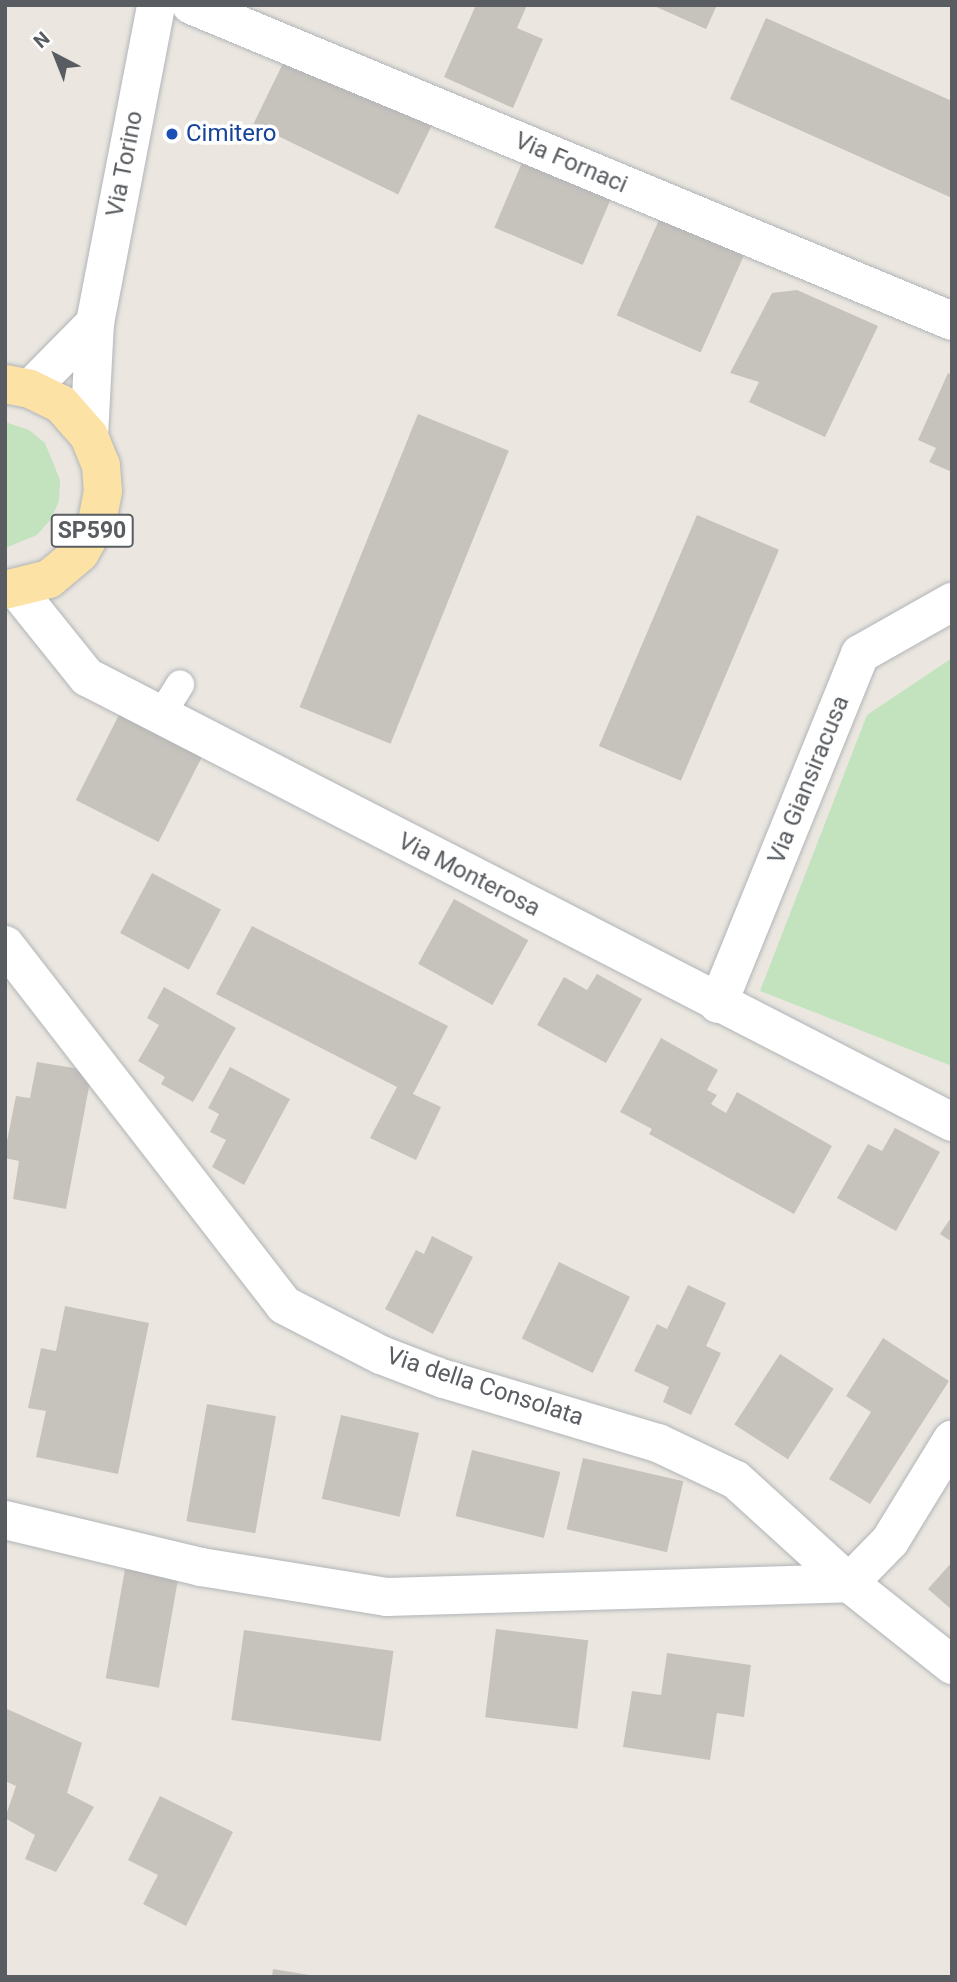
<!DOCTYPE html>
<style>
body{margin:0}
#map{position:relative;width:957px;height:1982px;overflow:hidden;background:#ebe7e0;font-family:Roboto,sans-serif}
div>[style]{position:absolute}
.green>*{inset:0;background:#c2e3bd}
.building>*{inset:0;background:#c6c2bc;transform-origin:0 0}
.roads{filter:drop-shadow(0 0 2px #b1b4b8) drop-shadow(0 0 2px #b1b4b8)}
.lane>*{height:28px;margin:-14px;padding:0 14px;transform-origin:14px;border-radius:14px;background:#fff}
.street>*{height:38px;margin:-19px;padding:0 19px;transform-origin:19px;border-radius:19px;background:#fff}
.secondary>*{height:38px;margin:-19px;padding:0 19px;transform-origin:19px;border-radius:19px;background:#fff}
.primary>*{height:38px;margin:-19px;padding:0 19px;transform-origin:19px;border-radius:19px;background:#fce2a5}
.dots>*{width:19px;height:19px;translate:-50% -50%;box-sizing:border-box;border:4px solid #fff;border-radius:50%}
span{translate:-50% -50%;white-space:nowrap;text-align:center;line-height:1.15;-webkit-text-stroke:7px #fff;paint-order:stroke}
.shield-label span{padding:2px 5px;background:#fff;border:2px solid;border-radius:5px;-webkit-text-stroke-width:0}
.shield-label{font-size:23px;color:#595d61;font-weight:700}
.transit-label{font-size:24px;color:#164399}
.left{translate:0 -50%;text-align:left}
.street-label{font-size:24px;color:#595d61}
.frame{position:absolute;inset:0;border:7px solid #595d61;pointer-events:none}
.north{position:absolute;left:21px;top:21px;width:70px;height:70px;-webkit-text-stroke:5px #fff;paint-order:stroke;rotate:318deg;font-size:19px;font-weight:700;line-height:28px;text-align:center;color:#595d61}
.north::after{content:'';display:block;margin:auto;width:24px;height:32px;background:#595d61;clip-path:polygon(50% 0,100% 100%,50% 72%,0 100%)}
</style>
<div id="map">
<div class="green">
<i style="clip-path:polygon(5px 422px,29px 430px,45px 443px,60px 480px,59px 501px,51px 519px,37px 535px,5px 548px)"></i>
<i style="clip-path:polygon(952px 658px,952px 1066px,760px 991px,867px 715px)"></i>
</div>
<div class="building">
<i style="clip-path:polygon(476px 5px,527px 5px,517px 28px,543px 39px,513px 108px,444px 77px)"></i>
<i style="clip-path:polygon(652px 5px,717px 5px,706px 29px)"></i>
<i style="clip-path:polygon(766px 18px,952px 101px,952px 198px,730px 99px)"></i>
<i style="left:288px;top:53px;width:161px;height:79px;rotate:26deg"></i>
<i style="left:526px;top:153px;width:96px;height:81px;rotate:23deg"></i>
<i style="left:663px;top:211px;width:92px;height:114px;rotate:24deg"></i>
<i style="clip-path:polygon(797px 290px,878px 326px,825px 437px,749px 402px,759px 382px,730px 373px,772px 293px)"></i>
<i style="clip-path:polygon(948px 373px,952px 375px,952px 472px,929px 462px,936px 448px,918px 440px)"></i>
<i style="left:418px;top:414px;width:98px;height:316px;rotate:22deg"></i>
<i style="left:697px;top:515px;width:89px;height:251px;rotate:23deg"></i>
<i style="left:122px;top:709px;width:93px;height:102px;rotate:27deg"></i>
<i style="left:152px;top:873px;width:78px;height:68px;rotate:28deg"></i>
<i style="left:454px;top:899px;width:85px;height:74px;rotate:29deg"></i>
<i style="clip-path:polygon(252px 926px,448px 1026px,413px 1094px,441px 1107px,416px 1160px,370px 1138px,397px 1087px,216px 994px)"></i>
<i style="clip-path:polygon(597px 974px,642px 999px,606px 1063px,537px 1025px,564px 977px,587px 990px)"></i>
<i style="clip-path:polygon(164px 987px,236px 1028px,193px 1102px,161px 1084px,165px 1077px,138px 1061px,159px 1025px,147px 1018px)"></i>
<i style="clip-path:polygon(661px 1038px,718px 1070px,707px 1090px,717px 1095px,711px 1104px,726px 1113px,737px 1092px,832px 1146px,794px 1214px,649px 1134px,652px 1129px,620px 1112px)"></i>
<i style="clip-path:polygon(37px 1062px,92px 1071px,66px 1209px,13px 1199px,19px 1161px,5px 1158px,5px 1151px,16px 1096px,30px 1098px)"></i>
<i style="clip-path:polygon(230px 1067px,290px 1099px,244px 1185px,212px 1167px,226px 1140px,210px 1132px,219px 1114px,208px 1108px)"></i>
<i style="clip-path:polygon(895px 1128px,940px 1152px,896px 1231px,837px 1198px,868px 1144px,882px 1151px)"></i>
<i style="clip-path:polygon(952px 1216px,952px 1242px,940px 1234px)"></i>
<i style="clip-path:polygon(432px 1236px,473px 1257px,433px 1334px,385px 1309px,416px 1250px,424px 1254px)"></i>
<i style="left:559px;top:1262px;width:79px;height:85px;rotate:26deg"></i>
<i style="clip-path:polygon(688px 1285px,726px 1303px,706px 1346px,721px 1353px,691px 1415px,663px 1402px,669px 1387px,634px 1371px,657px 1324px,667px 1329px)"></i>
<i style="clip-path:polygon(65px 1306px,149px 1323px,118px 1474px,36px 1457px,46px 1411px,28px 1408px,41px 1348px,56px 1351px)"></i>
<i style="clip-path:polygon(883px 1338px,949px 1381px,870px 1504px,829px 1479px,871px 1412px,846px 1396px)"></i>
<i style="left:780px;top:1354px;width:64px;height:84px;rotate:33deg"></i>
<i style="left:207px;top:1404px;width:70px;height:119px;rotate:10deg"></i>
<i style="left:341px;top:1415px;width:80px;height:86px;rotate:13deg"></i>
<i style="left:472px;top:1450px;width:91px;height:68px;rotate:14deg"></i>
<i style="left:583px;top:1458px;width:103px;height:73px;rotate:13deg"></i>
<i style="clip-path:polygon(952px 1562px,952px 1610px,928px 1589px)"></i>
<i style="left:125px;top:1569px;width:54px;height:111px;rotate:10deg"></i>
<i style="left:496px;top:1629px;width:93px;height:89px;rotate:7deg"></i>
<i style="left:244px;top:1630px;width:151px;height:91px;rotate:8deg"></i>
<i style="clip-path:polygon(667px 1653px,751px 1665px,744px 1717px,717px 1713px,710px 1760px,623px 1747px,632px 1691px,661px 1695px)"></i>
<i style="clip-path:polygon(5px 1708px,82px 1743px,67px 1793px,94px 1807px,56px 1872px,25px 1859px,35px 1835px,5px 1818px,16px 1786px,5px 1781px)"></i>
<i style="clip-path:polygon(160px 1796px,233px 1832px,186px 1926px,143px 1904px,158px 1875px,128px 1860px)"></i>
<i style="clip-path:polygon(273px 1969px,309px 1975px,309px 1977px,272px 1977px)"></i>
</div>
<div class="roads">
<div class="lane">
<i style="left:161px;top:715px;width:36px;rotate:-58deg"></i>
</div>
<div class="street">
<i style="left:191px;top:5px;width:824px;rotate:22.55deg"></i>
<i style="left:17px;top:590px;width:112px;rotate:51.2deg"></i>
<i style="left:87px;top:677px;width:973px;rotate:27.22deg"></i>
<i style="left:5px;top:945px;width:455px;rotate:52.2deg"></i>
<i style="left:284px;top:1305px;width:109px;rotate:27.3deg"></i>
<i style="left:381px;top:1355px;width:67px;rotate:20.9deg"></i>
<i style="left:444px;top:1379px;width:223px;rotate:16.7deg"></i>
<i style="left:658px;top:1443px;width:86px;rotate:25.4deg"></i>
<i style="left:736px;top:1480px;width:153px;rotate:42.3deg"></i>
<i style="left:849px;top:1583px;width:132px;rotate:38.5deg"></i>
<i style="left:718px;top:1004px;width:378px;rotate:-67.9deg"></i>
<i style="left:860px;top:654px;width:106px;rotate:-29.5deg"></i>
<i style="left:5px;top:1520px;width:202px;rotate:13.5deg"></i>
<i style="left:201px;top:1567px;width:188px;rotate:9.2deg"></i>
<i style="left:387px;top:1597px;width:462px;rotate:-1.7deg"></i>
<i style="left:849px;top:1583px;width:59px;rotate:-45.7deg"></i>
<i style="left:890px;top:1541px;width:119px;rotate:-58.5deg"></i>
</div>
<div class="secondary">
<i style="left:30px;top:389px;width:93px;rotate:-45.4deg"></i>
<i style="left:89px;top:436px;width:113px;rotate:-87deg"></i>
<i style="left:95px;top:323px;width:324px;rotate:-79.1deg"></i>
</div>
<div class="primary">
<i style="left:5px;top:384px;width:25px;rotate:11deg"></i>
<i style="left:30px;top:389px;width:34px;rotate:26deg"></i>
<i style="left:61px;top:404px;width:43px;rotate:48.8deg"></i>
<i style="left:89px;top:436px;width:31px;rotate:68deg"></i>
<i style="left:101px;top:465px;width:26px;rotate:86deg"></i>
<i style="left:103px;top:491px;width:33px;rotate:101deg"></i>
<i style="left:97px;top:523px;width:34px;rotate:120deg"></i>
<i style="left:80px;top:553px;width:40px;rotate:140deg"></i>
<i style="left:49px;top:579px;width:45px;rotate:166deg"></i>
</div>
</div>
<div class="dots">
<i style="left:172px;top:134px;background:#1a4fb4"></i>
</div>
<div class="shield-label">
<span style="left:92px;top:531px">SP590</span>
</div>
<div class="transit-label">
<span class="left" style="left:186px;top:134px">Cimitero</span>
</div>
<div class="street-label">
<span style="left:571px;top:163px;rotate:23deg">Via Fornaci</span>
<span style="left:125px;top:164px;rotate:-79deg">Via Torino</span>
<span style="left:809px;top:780px;rotate:-68deg">Via Giansiracusa</span>
<span style="left:469px;top:875px;rotate:27deg">Via Monterosa</span>
<span style="left:485px;top:1387px;rotate:18deg">Via della Consolata</span>
</div>
<div class="frame"></div>
<div class="north">N</div>
</div>
